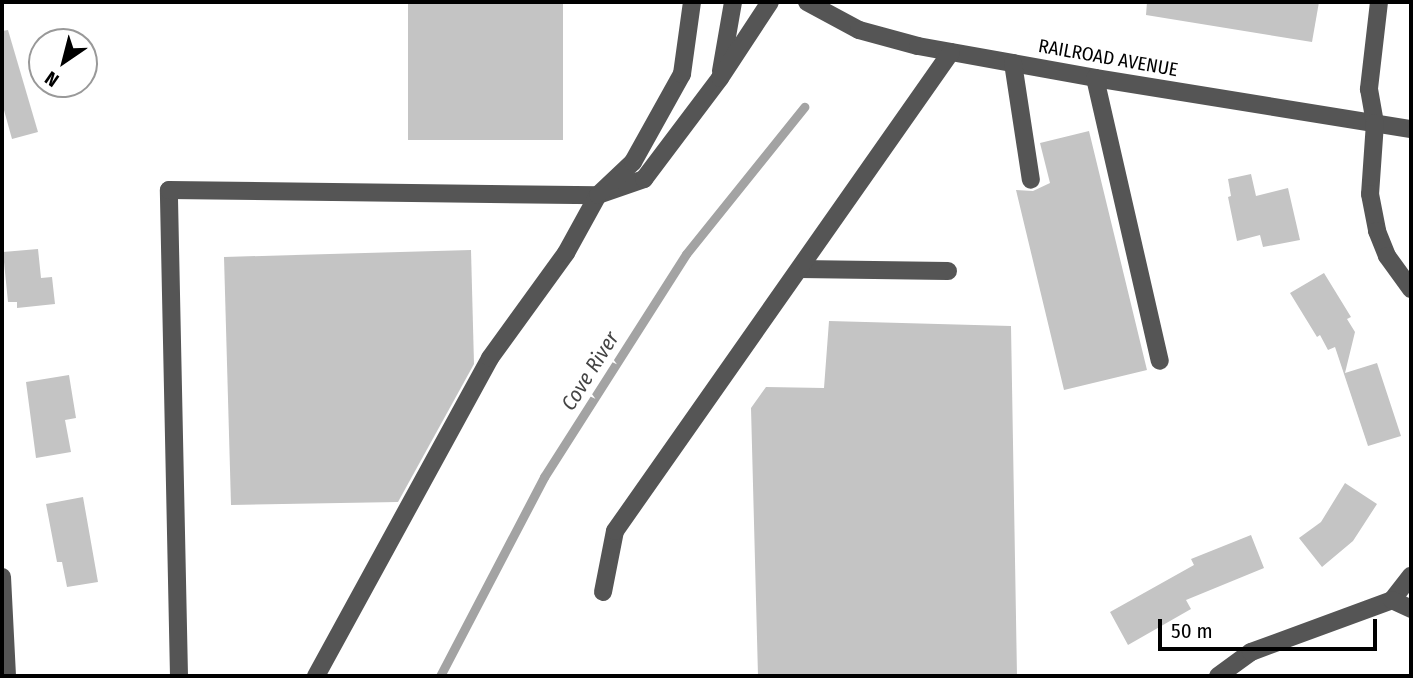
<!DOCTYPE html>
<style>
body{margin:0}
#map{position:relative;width:1413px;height:678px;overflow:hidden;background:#fff;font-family:"Fira Sans Condensed",sans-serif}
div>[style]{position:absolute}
.stream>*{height:9px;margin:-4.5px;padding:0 4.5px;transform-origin:4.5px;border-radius:4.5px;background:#a3a3a3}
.building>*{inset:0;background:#c4c4c4;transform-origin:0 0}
.minor>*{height:18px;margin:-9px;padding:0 9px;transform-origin:9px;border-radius:9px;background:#555}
span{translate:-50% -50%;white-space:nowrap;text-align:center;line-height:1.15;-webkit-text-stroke:7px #fff;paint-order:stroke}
.street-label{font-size:19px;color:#000}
.water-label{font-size:21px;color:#444;font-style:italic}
.frame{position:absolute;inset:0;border:4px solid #000;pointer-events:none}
.north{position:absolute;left:28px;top:28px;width:70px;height:70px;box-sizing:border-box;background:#fff;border:2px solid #999;border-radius:50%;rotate:215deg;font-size:19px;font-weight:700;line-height:28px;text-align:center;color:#000}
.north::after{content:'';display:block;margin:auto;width:24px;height:32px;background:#000;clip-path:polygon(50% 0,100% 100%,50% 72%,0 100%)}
.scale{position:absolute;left:1158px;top:619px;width:219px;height:32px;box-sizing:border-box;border:4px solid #000;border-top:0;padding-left:9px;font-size:21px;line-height:24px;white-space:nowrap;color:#000;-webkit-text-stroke:5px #fff;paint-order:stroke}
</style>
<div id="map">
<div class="stream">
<i style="left:440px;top:676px;width:225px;rotate:-62.4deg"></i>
<i style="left:544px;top:477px;width:264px;rotate:-57.5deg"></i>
<i style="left:686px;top:254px;width:189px;rotate:-51.2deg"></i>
</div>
<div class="building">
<i style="left:408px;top:2px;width:155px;height:138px"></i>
<i style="clip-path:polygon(1147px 2px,1319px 2px,1312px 42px,1146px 15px)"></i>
<i style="clip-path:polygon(8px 30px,38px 132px,12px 139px,2px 103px,2px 31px)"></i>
<i style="clip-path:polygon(1089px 131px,1147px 370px,1064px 390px,1016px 190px,1033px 191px,1050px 183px,1040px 143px)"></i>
<i style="clip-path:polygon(1251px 174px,1256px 196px,1288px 188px,1300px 240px,1263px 247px,1260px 235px,1237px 241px,1228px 197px,1231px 196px,1228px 179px)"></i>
<i style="clip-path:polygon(38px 249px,41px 278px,52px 277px,55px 304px,17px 308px,17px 302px,8px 302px,3px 252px)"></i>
<i style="clip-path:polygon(471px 250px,474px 364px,398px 502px,231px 505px,224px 257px)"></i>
<i style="clip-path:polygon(1324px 273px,1351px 317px,1347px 319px,1355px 332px,1345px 373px,1377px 363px,1401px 436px,1368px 446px,1335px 347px,1328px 350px,1320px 335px,1317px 337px,1290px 293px)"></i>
<i style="clip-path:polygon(829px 321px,1011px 326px,1017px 676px,758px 676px,751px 408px,766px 387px,824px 388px)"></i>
<i style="clip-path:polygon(69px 375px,76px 418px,65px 420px,71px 452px,36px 458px,26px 382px)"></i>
<i style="clip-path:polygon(1345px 483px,1377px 504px,1353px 541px,1322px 567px,1299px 538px,1321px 522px)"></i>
<i style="clip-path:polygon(83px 497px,98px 582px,67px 587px,62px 562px,57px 562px,46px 504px)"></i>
<i style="clip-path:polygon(1251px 535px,1264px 568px,1186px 600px,1191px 609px,1128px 645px,1110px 612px,1194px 565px,1191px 559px)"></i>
</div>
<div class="minor">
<i style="left:807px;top:2px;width:59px;rotate:28.3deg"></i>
<i style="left:859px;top:30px;width:61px;rotate:15.2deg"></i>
<i style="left:918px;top:46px;width:180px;rotate:10.2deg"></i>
<i style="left:1095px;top:78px;width:320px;rotate:9.2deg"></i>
<i style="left:1379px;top:2px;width:88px;rotate:96.6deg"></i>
<i style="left:1369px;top:89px;width:35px;rotate:80deg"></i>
<i style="left:1375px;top:123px;width:71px;rotate:94deg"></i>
<i style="left:1370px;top:194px;width:38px;rotate:79deg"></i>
<i style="left:1377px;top:231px;width:27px;rotate:68deg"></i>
<i style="left:1387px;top:256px;width:41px;rotate:54deg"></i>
<i style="left:1013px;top:63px;width:118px;rotate:81.3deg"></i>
<i style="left:721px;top:71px;width:70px;rotate:-80.1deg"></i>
<i style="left:1095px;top:78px;width:290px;rotate:77.1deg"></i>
<i style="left:800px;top:269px;width:148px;rotate:0.8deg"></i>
<i style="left:2px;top:577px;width:99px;rotate:87.1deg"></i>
<i style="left:603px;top:592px;width:62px;rotate:-78.9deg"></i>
<i style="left:615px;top:531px;width:585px;rotate:-54.95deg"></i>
<i style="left:1392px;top:600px;width:31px;rotate:-52deg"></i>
<i style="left:179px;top:676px;width:486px;rotate:-91.2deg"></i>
<i style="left:169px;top:190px;width:429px;rotate:0.7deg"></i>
<i style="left:598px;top:195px;width:49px;rotate:-19.2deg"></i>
<i style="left:644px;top:179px;width:126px;rotate:-53deg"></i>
<i style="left:720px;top:78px;width:91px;rotate:-56.7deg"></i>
<i style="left:316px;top:676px;width:362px;rotate:-61.3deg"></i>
<i style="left:490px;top:358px;width:130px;rotate:-54.1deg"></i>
<i style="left:566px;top:253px;width:66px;rotate:-61.1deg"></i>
<i style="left:598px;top:195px;width:48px;rotate:-43.3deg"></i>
<i style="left:633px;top:162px;width:101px;rotate:-60.9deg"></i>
<i style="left:682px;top:74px;width:73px;rotate:-82.1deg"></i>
<i style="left:1218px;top:676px;width:41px;rotate:-36deg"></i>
<i style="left:1251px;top:652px;width:150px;rotate:-20.2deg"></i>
<i style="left:1392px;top:600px;width:21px;rotate:25deg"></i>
</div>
<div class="street-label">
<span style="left:1108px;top:58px;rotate:10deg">RAILROAD AVENUE</span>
</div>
<div class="water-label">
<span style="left:590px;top:371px;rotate:-58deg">Cove River</span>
</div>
<div class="frame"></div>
<div class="north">N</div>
<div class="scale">50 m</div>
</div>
